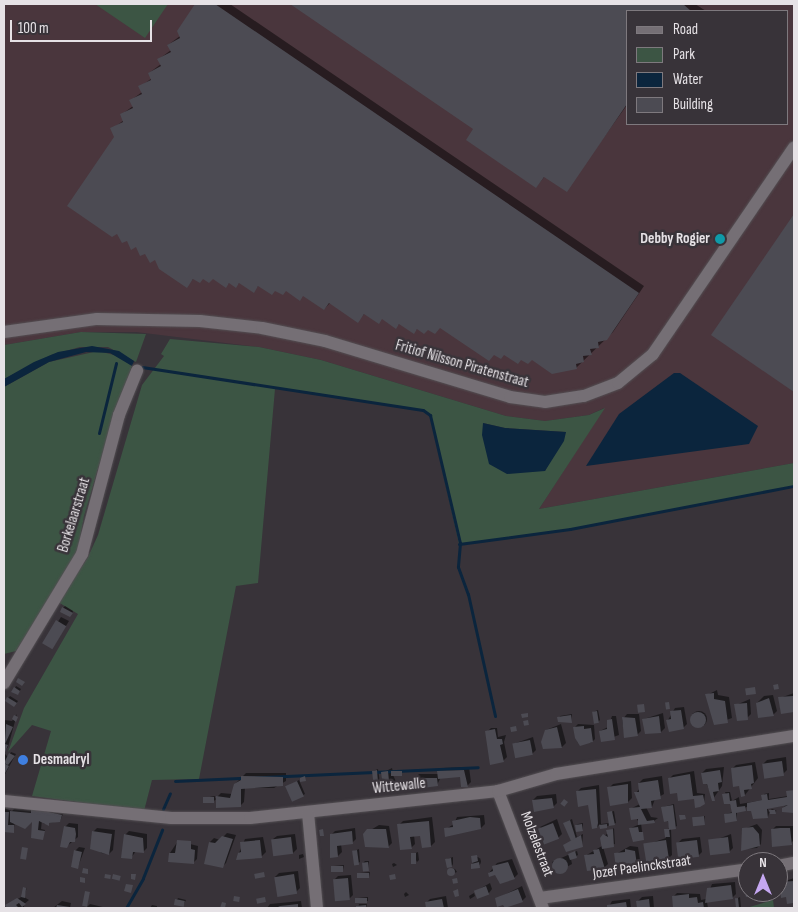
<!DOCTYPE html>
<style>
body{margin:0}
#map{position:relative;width:798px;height:912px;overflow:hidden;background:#383339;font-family:"Sofia Sans Condensed",sans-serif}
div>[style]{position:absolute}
.industrial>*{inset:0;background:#4a363d}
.green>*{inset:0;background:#3c5544}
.water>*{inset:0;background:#0b253d}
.shadow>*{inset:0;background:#0007}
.round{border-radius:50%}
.stream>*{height:3px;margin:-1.5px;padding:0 1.5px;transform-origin:1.5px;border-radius:1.5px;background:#0b253d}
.building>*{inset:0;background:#4c4b53;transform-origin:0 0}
.roads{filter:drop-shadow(0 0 1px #534f53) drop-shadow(0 0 1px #534f53)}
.minor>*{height:12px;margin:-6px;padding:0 6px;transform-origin:6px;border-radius:6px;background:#756f75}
.dots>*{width:14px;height:14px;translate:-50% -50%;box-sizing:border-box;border:2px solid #383339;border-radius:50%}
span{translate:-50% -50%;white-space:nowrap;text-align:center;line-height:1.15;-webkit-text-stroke:5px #383339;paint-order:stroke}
.poi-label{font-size:15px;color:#e6e2e6;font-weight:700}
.right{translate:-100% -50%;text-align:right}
.left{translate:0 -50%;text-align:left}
.street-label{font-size:15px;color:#e6e2e6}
.frame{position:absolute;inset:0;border:5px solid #e6e2e6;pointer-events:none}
.legend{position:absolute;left:626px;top:10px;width:162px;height:115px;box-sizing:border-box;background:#383339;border:1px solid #7e797e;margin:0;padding:6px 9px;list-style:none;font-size:15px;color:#e6e2e6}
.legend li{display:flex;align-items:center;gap:10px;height:25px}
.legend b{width:25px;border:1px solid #7e797e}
.north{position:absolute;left:738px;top:852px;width:50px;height:50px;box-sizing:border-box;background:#383339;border:1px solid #7e797e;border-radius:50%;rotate:0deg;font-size:14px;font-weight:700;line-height:20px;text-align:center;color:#e6e2e6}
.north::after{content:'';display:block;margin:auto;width:18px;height:22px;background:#c5a7f1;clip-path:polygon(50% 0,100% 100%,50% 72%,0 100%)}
.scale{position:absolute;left:10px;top:20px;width:142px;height:22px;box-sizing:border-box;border:2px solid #e6e2e6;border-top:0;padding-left:6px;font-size:15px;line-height:18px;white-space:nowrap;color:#e6e2e6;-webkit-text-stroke:4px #383339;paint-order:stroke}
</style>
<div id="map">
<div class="industrial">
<i style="clip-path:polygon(evenodd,4px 4px,794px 4px,794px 463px,539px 509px,604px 408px,589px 415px,545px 421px,506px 416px,321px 360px,259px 347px,136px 332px,81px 332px,4px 345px,4px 4px,627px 11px,787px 11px,787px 124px,627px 124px,627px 11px)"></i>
</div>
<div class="green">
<i style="clip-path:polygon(95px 4px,168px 4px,145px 38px)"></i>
<i style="clip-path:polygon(81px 332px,146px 334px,136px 362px,108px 347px,80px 347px,51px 355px,4px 379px,4px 345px)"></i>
<i style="clip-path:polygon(evenodd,170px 339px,259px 347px,321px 360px,506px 416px,545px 421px,589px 415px,605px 408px,539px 509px,794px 463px,794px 486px,570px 529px,459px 544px,430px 415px,423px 410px,309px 392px,275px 389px,258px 583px,236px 586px,199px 779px,152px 780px,144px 811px,32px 796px,51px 731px,32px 725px,8px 752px,24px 708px,78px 614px,58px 602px,88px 557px,98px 535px,142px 385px,164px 356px,161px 354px,170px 339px,483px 423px,505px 428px,566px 432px,545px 471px,483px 423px)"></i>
<i style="clip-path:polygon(98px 351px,118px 356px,132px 366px,113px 418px,84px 516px,77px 554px,16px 651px,4px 654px,4px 387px,49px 362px)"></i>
<i style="clip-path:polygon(773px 900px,774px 908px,746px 908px)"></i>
</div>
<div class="water">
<i style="clip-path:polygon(92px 346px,119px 351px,134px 361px,132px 366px,110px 353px,86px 352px,49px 362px,4px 387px,4px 379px,34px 362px,58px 352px)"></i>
<i style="clip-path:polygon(674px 373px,680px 373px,758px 426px,749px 444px,586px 466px,619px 414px)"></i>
<i style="clip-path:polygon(483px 423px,505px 428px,566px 432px,564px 441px,545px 471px,507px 474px,489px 464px,482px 435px)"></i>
</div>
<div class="shadow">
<i style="clip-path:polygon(196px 4px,230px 4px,644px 286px,613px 332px,576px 368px,505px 354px,441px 327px,418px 328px,414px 332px,400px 323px,396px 327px,383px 318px,365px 313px,358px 321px,330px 303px,324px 309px,304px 295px,286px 290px,259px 285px,253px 291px,240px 282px,236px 286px,230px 282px,226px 286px,213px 277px,194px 278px,187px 286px,112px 129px,124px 120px,121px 115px,133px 106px,130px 101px,142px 92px,140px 87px,152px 78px,149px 73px,161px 64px,159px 59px,171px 50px,168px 45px,180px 36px,178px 31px)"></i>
<i style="clip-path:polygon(293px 4px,695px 4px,706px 11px,627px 11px,627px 105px,566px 190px,545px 176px,536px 187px,475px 128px)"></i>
<i style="clip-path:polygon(794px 216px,794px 390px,713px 335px)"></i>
<i style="clip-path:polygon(65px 606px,73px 611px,72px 614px,63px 608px)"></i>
<i style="clip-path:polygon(61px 617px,69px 621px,55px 644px,44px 643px)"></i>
<i style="clip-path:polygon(16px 686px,21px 689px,18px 694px,15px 688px)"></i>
<i style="clip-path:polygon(717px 690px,718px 695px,729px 697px,732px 718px,715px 724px,707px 695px)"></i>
<i style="clip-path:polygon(794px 693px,794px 711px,782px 713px,780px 698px)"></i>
<i style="clip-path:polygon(773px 695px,777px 711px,773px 715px,757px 703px,764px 696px)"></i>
<i style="clip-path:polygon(10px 696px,18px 701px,16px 704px,6px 701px)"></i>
<i style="clip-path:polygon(750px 699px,751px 714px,747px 718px,736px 705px)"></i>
<i style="clip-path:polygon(684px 707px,687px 724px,683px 728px,668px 720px,675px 708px)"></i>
<i style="clip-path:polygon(598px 710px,600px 720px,598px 722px,593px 712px)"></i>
<i class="round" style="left:691px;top:711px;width:16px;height:16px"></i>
<i style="clip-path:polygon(663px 713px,665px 728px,661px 732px,644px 719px)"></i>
<i style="clip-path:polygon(17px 714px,8px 747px,4px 752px,4px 720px,12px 721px)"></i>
<i style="clip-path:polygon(572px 714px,571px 722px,559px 718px,560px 716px)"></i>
<i style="clip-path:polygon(627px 714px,639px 714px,641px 731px,637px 735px,625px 737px,622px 720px)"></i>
<i style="clip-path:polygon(612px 716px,616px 716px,619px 735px,602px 741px,600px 731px,608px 727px)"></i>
<i style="clip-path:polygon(561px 724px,566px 743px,562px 747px,544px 748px,546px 730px)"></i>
<i style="clip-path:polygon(578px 724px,594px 725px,595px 739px,591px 743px,578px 743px,574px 728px)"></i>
<i style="clip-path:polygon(491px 728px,497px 728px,498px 737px,506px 735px,504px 742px,507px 757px,503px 761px,487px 732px)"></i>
<i style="clip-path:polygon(533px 737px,536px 750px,532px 754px,513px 744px)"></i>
<i style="clip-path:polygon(11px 752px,16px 754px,4px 776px,4px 753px,8px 757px)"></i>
<i style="clip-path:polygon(786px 757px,787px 770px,783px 774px,763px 764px,767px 760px)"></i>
<i style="clip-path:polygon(755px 762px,758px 778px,745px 795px,732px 769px,736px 765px)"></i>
<i style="clip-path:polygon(469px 767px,471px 782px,467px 786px,462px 775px,441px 777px,437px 785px,415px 778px,419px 774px,439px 774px,443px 768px)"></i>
<i style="clip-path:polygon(724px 767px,722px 786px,713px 799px,702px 773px,706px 769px)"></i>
<i style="clip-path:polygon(392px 768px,393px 772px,403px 770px,401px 775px,393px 775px,399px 788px,381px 792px,382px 773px)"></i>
<i style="clip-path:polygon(378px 769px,380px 783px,378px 786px,373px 771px)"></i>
<i style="clip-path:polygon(694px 771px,697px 793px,705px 794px,704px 803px,678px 792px,669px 779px,673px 775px)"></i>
<i style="clip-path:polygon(246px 773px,286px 773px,286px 781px,274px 788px,245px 788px,244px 802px,240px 806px,217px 798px,213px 802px,204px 798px,215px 796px,215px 799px,221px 793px,232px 794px,235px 784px)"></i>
<i style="clip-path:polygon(662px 776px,664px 794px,655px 799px,652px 807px,646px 807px,651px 817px,658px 818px,654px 821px,641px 823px,643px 839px,631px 828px,640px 824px,630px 809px,640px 804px,636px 793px,640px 788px,639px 783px,643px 779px)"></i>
<i style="clip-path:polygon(299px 780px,305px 794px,303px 795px,289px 786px)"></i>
<i style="clip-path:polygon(631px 781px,632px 798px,628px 802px,609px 788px,613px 784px)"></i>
<i style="clip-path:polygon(599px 785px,601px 824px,609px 823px,608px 813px,614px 811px,616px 823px,601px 828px,600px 824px,597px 827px,589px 804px,577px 792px,581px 788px)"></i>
<i style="clip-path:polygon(794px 790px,794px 812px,783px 808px,787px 804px,767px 807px,769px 812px,772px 809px,777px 811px,769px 813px,768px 817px,749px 806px,737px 811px,737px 820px,726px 814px,733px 812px,725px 792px,730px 792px,732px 801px,739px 797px,740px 804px,763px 800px,764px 794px,769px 793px,769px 799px,788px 796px,788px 792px)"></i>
<i style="clip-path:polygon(556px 794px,557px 803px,553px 807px,533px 800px,537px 796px)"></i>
<i style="clip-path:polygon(674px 804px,677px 826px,671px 829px,672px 855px,668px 859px,645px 845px,666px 838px,666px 830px,670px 828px,663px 807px)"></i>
<i style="clip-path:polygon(4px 808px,12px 811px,15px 808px,63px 814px,60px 821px,44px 824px,42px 820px,41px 829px,45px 830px,42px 838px,32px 837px,33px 819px,15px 822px,13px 832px,4px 831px)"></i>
<i style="clip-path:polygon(484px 815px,485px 824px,481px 828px,446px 829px,454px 824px,457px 817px)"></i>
<i style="clip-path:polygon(705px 816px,704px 824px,694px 818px,695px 817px)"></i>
<i style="clip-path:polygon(432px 817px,435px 842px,431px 846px,421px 835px,414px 835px,415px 844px,411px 848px,399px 825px,403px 821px)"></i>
<i style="clip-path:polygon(557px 819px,562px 834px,558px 838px,540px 827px)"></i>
<i style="clip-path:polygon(572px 819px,577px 837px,583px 834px,582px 846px,573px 841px,564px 823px)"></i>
<i style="clip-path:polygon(69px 823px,78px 824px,78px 837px,66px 847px,65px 827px)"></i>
<i style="clip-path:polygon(583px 823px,583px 830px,576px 825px,578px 824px)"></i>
<i style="clip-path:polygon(757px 824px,762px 830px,761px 844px,757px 848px,743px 849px,744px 829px)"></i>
<i style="clip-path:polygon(379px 825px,389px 826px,392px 843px,388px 847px,369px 831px)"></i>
<i style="clip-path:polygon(776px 826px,793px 826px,794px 840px,791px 843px,772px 830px)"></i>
<i style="clip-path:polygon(97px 828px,115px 830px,113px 850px,109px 854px,101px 853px,93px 832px)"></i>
<i style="clip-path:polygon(355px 828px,356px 839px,352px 843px,341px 844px,342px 852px,338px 856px,331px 835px,335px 831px)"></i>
<i style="clip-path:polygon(614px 828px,615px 844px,603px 847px,608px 864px,604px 868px,585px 856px,602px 846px,603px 837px)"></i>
<i style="clip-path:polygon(129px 831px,147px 834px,147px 848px,143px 852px,136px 851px,131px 858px,125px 835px)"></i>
<i style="clip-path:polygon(227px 833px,236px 835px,226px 863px,222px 867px,206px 863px,210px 842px,214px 838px,220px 840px)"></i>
<i style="clip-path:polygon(295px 834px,297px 849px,293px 853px,273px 839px,277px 836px)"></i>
<i style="clip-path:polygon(731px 834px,733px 848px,729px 852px,710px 842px)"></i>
<i style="clip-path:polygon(263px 837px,266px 852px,262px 856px,239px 853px,245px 839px)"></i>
<i style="clip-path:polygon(700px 837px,702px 852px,698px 856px,678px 843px,682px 839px)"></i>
<i style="clip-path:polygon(178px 841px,198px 846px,197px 859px,193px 863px,170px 853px)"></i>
<i style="clip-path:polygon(630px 846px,638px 847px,640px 860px,636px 864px,616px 854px)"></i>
<i style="clip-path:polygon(79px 847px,85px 848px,78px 867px,75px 851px)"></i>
<i style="clip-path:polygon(359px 849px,360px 862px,358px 863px,354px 851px)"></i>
<i style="clip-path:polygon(577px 851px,578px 855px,571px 859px,572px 864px,556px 873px,552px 862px)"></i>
<i style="clip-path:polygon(418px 852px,419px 860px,417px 862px,413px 854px)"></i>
<i style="clip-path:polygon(303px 854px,304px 857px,299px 859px,299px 855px)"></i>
<i class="round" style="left:471.5px;top:856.5px;width:9px;height:9px"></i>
<i style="clip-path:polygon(453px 857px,453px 864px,452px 866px,447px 859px)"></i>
<i style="clip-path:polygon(512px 859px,518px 874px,514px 878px,499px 882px,496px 874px,489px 873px,497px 863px)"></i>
<i style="clip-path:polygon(365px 861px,369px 861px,368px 869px,363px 863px)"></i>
<i style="clip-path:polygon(394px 863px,397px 865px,393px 867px,392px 864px)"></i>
<i style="clip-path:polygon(344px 865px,343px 870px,332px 868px,334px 866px)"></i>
<i style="clip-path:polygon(450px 868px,455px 869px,457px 872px,449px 875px)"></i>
<i style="clip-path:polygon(298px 871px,300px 888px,296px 892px,275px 877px,279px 873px)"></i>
<i style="clip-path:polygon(370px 872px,369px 877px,358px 874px,360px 873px)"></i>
<i style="clip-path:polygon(351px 875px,353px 895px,349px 899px,334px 880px,338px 876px)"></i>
<i style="clip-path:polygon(794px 878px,794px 900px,792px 902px,780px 883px)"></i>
<i style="clip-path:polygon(748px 879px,748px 892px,768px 892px,747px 895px,743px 883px)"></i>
<i style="clip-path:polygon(735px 882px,736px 894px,732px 898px,707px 902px,708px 908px,684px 908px,673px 897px,677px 893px,700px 894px,701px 900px,706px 899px,712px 884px)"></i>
<i style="clip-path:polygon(490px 883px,492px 889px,489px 893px,476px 891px)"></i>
<i style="clip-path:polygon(522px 886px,526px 897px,522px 901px,496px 899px)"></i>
<i style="clip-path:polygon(27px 887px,24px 897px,29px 900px,23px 905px,25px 908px,9px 908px,7px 905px,23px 896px)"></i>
<i style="clip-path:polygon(406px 892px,409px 895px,405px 897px,404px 894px)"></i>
<i style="clip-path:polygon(474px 893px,475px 896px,470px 899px,469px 896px)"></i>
<i style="clip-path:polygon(446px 896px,448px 908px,427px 908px,426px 903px,430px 899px)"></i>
<i style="clip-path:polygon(653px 896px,654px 908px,639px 908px,638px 901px,642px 897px)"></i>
<i style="clip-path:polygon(368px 897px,368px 901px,357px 902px,358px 898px)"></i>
<i style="clip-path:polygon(740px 897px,741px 907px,737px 908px,736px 899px)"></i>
<i style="clip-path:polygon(178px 898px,186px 900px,183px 906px,177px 900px)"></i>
<i style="clip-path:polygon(630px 899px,631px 908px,608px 908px,612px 901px)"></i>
<i style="clip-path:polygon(62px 901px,71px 903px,70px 908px,53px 908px)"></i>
<i style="clip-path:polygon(301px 901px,302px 908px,267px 908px,270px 904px)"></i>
<i style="clip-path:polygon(90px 904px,107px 908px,86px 908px)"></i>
<i style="clip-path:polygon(367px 904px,366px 908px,358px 908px,359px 904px)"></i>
<i style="clip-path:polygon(152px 905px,157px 906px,157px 908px,150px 908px)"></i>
</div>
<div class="stream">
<i style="left:142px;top:367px;width:284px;rotate:8.7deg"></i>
<i style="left:423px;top:410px;width:9px;rotate:36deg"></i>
<i style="left:430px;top:415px;width:131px;rotate:76.8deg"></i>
<i style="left:460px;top:543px;width:24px;rotate:95deg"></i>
<i style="left:458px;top:567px;width:29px;rotate:70deg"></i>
<i style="left:468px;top:594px;width:125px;rotate:77.5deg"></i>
<i style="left:99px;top:433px;width:72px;rotate:-76.3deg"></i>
<i style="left:459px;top:544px;width:112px;rotate:-7.7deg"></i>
<i style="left:570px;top:529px;width:228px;rotate:-10.9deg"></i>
<i style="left:175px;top:781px;width:303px;rotate:-2.6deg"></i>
<i style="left:163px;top:809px;width:17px;rotate:-66deg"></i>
<i style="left:126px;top:908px;width:34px;rotate:-60deg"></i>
<i style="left:143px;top:878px;width:52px;rotate:-68.4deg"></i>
</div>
<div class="building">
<i style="clip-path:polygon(195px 4px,215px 4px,639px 293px,607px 340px,598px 342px,599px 348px,590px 349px,592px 355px,583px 356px,584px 362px,576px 364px,577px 369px,552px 374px,532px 360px,528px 364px,521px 360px,518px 364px,504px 355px,501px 359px,494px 355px,489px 361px,440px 328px,435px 334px,428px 330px,424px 334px,417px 329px,414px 334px,399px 324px,396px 329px,382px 319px,379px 324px,364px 314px,358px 323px,329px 303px,324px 310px,303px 296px,300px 301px,286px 291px,283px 295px,275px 291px,272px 295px,258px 286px,254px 293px,239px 283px,236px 288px,229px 283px,226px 288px,213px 279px,209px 283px,203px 279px,200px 283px,193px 279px,187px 288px,159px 269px,155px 260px,150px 263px,145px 254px,140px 256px,136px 247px,131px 250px,127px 241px,122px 243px,117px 234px,112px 237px,67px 206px,114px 137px,110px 128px,123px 122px,120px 114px,133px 108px,129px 100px,142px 94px,138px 86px,151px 80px,148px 73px,161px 66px,157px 59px,171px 52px,167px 45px,180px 38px,177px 31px)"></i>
<i style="clip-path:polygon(290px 4px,683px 4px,691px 11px,627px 11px,627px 104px,567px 192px,544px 177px,536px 188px,466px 140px,473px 129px)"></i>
<i style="clip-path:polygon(794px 214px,794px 392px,711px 335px)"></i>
<i style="clip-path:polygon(62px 607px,73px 613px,70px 617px,60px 612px)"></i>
<i style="left:56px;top:620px;width:12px;height:27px;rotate:31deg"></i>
<i style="clip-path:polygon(18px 678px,25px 682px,22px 686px,16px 682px)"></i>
<i style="left:778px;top:684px;width:5px;height:5px;rotate:79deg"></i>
<i style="clip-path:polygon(14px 687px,20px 691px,18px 695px,11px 692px)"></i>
<i style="left:755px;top:687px;width:7px;height:10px;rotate:82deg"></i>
<i style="clip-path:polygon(714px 693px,714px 699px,725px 701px,728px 723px,714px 725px,705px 694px)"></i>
<i style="clip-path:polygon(793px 696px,794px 712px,781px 714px,778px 697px)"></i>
<i style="clip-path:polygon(7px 697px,17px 703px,14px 707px,5px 701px)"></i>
<i style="clip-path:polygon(769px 698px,774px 716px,758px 718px,756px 703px)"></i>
<i style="left:669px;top:702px;width:7px;height:4px;rotate:82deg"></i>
<i style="clip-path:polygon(747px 703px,748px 720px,737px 721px,734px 704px)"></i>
<i style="left:644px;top:704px;width:8px;height:7px;rotate:83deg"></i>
<i style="clip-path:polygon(681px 710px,684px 729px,669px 732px,666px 720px,671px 719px,670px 711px)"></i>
<i style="left:597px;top:711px;width:12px;height:5px;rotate:81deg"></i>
<i class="round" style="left:690px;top:712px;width:16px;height:16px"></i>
<i style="clip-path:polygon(528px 713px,528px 717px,522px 718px,521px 714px)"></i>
<i style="clip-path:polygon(14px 715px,18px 717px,16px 722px,12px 719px)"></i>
<i style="clip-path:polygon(571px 715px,572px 723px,558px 722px,557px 717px)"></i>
<i style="clip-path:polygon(659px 716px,661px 733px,645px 734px,642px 719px)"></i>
<i style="clip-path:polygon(622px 717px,635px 718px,638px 736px,624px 738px)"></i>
<i style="clip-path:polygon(612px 719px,615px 740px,601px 742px,599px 731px,607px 729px,607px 720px)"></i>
<i style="left:528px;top:720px;width:5px;height:5px;rotate:79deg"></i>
<i style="clip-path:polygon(6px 724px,13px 727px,5px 744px,8px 745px,4px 755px)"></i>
<i style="left:516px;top:726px;width:5px;height:6px;rotate:79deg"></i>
<i style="clip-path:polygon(584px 726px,584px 729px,591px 728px,593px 742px,580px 746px,575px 738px,573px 727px)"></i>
<i style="clip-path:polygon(557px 727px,562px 748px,543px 749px,541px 742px,545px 730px)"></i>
<i style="clip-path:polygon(495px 729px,497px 739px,502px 739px,503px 744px,500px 745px,504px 762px,490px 765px,485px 731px)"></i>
<i style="left:530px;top:740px;width:15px;height:18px;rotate:79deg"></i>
<i style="clip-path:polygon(9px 753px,15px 756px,8px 765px,4px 763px)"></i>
<i style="left:782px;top:761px;width:15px;height:20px;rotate:82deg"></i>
<i style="clip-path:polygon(4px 763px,9px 766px,4px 775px)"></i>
<i style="clip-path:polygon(752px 765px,754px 783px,751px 784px,752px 789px,744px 790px,745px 796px,741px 797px,739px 786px,733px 787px,731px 768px)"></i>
<i style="clip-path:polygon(377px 770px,378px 782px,382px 781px,381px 772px,388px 771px,389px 781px,397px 783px,398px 790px,380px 794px,379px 787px,374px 788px,372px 771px)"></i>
<i style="clip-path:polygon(464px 770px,468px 787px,461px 787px,460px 777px,438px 779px,437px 771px)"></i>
<i style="clip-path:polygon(720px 770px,722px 782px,718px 783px,719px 791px,713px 792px,715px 801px,712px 801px,707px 784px,703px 784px,701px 773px)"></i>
<i style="left:391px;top:771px;width:11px;height:5px"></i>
<i style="clip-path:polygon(690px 774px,693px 796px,703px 795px,705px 804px,700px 807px,695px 808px,694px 799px,678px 801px,677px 793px,670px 794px,668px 778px)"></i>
<i style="clip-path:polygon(241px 776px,283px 777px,283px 786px,241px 789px,241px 807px,216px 808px,216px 796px,230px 798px,234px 784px,241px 780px)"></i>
<i style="clip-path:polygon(305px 776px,306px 781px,300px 782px,300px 778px)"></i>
<i style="clip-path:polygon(414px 778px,437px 778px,438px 786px,414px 789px)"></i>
<i style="clip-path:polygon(658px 780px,661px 799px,651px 801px,652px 808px,641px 809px,647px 821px,654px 820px,655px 823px,638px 825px,638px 819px,631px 820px,629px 808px,640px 807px,634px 792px,639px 792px,638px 783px)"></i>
<i style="left:297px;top:781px;width:17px;height:13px;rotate:66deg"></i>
<i style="clip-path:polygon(628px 784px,628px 803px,610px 806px,607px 787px)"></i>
<i style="clip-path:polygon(596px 789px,598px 823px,597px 828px,592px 829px,588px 805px,578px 807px,576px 791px)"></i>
<i style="clip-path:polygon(794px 790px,794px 813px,782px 812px,782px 808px,788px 805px,767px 809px,768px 818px,753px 819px,751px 811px,747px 811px,747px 803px,762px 800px,761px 795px,767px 794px,768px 800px,787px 797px,786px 791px)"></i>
<i style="clip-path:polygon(729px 793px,730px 801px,736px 800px,737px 807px,745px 806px,746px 811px,736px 813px,737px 821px,725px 823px,724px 814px,732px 813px,730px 804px,724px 804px,722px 794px)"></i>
<i style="left:203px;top:797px;width:11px;height:6px"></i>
<i style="clip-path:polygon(552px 798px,554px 808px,534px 812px,532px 800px)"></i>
<i style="left:564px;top:799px;width:5px;height:6px;rotate:37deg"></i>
<i style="clip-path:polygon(673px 805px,676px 829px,669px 830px,668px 821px,664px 822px,661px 807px)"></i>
<i style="clip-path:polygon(31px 808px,62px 815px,60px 822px,49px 823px,49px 826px,39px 821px,38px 830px,45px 831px,43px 840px,31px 838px,32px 822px,25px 829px,10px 822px,10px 811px,31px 813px)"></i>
<i style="clip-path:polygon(769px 810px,775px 810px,776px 814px,770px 814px)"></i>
<i style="clip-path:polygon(612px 811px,615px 825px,609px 826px,607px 812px)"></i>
<i style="clip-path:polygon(4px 812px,9px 812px,8px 825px,14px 825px,14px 833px,4px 832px)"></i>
<i style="clip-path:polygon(679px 815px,685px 815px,686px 819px,680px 820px)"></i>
<i style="left:704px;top:816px;width:9px;height:12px;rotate:84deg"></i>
<i style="clip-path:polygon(470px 817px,480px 818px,481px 829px,445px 837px,444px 828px,453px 827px,452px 821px)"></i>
<i style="clip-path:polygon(570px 820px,576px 839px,571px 841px,563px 823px)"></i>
<i style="clip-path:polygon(429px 821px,431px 847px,422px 848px,420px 836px,410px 837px,412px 849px,400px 850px,397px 824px)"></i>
<i style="left:553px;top:823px;width:17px;height:16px;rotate:69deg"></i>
<i style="left:582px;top:824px;width:7px;height:7px;rotate:82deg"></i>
<i style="clip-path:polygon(607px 824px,607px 828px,600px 829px,599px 825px)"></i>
<i style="clip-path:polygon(64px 826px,75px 828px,76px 834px,75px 842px,70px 842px,67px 848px,60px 847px)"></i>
<i style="clip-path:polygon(638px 827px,639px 832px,643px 832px,644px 840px,633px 842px,629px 828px)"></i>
<i style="clip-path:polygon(753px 827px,759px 834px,760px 846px,741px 851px,742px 828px)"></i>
<i style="clip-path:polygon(780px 828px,790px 828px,792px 845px,772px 847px,771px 829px)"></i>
<i style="clip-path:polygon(323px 829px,324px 836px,320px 836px,319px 830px)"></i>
<i style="clip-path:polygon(367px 829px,386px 829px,389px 848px,365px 847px,363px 834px)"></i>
<i style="clip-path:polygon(613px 829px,614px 847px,602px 849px,600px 838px,603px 834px,608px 837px,606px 830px)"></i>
<i style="clip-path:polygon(664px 829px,669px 829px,670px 837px,665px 837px)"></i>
<i style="clip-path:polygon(92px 831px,112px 834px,109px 855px,90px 849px)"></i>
<i style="clip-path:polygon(352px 831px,353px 844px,337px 846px,338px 857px,330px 858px,330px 834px)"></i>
<i style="clip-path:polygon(124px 834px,143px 838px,144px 853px,133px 852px,132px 859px,121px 858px)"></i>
<i style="clip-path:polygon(581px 835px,583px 847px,566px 852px,563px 845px)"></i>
<i style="clip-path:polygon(222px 836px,233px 839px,223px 868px,204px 864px,209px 842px,215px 843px)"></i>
<i style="left:291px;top:837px;width:17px;height:20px;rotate:83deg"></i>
<i style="left:728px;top:837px;width:16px;height:20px;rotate:83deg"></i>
<i style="clip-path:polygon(177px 840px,191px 841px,191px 849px,195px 850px,194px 864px,168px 862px,169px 853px,175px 853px)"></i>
<i style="clip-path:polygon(260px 840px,262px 858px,236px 860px,238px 853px,241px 852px,240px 842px)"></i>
<i style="left:666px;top:840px;width:20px;height:23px;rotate:81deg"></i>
<i style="left:697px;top:840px;width:17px;height:21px;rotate:83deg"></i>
<i style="left:22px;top:847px;width:6px;height:12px;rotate:9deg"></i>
<i style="clip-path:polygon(599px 849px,605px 869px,587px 871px,584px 855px,594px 854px,593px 850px)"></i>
<i style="clip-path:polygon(625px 849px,635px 851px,637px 865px,616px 868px,614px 853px,625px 852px)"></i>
<i style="clip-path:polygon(74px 850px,82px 852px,78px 869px,71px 867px)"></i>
<i style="left:357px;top:850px;width:15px;height:5px;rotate:82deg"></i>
<i style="clip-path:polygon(575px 851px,577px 858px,570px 860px,568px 854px)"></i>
<i style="left:411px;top:853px;width:5px;height:11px"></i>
<i style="clip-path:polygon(477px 855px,478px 861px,472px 863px,471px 856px)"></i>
<i class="round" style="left:552px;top:858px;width:16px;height:16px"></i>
<i style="clip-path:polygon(451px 858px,452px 867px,447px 868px,445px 859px)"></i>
<i style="left:368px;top:862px;width:9px;height:6px;rotate:84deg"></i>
<i style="clip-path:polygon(479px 862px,480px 868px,471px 869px,471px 864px)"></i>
<i style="clip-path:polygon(508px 862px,515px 879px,500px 884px,495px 875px,489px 877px,488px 873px,493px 871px,492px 866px)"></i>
<i style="left:343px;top:866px;width:6px;height:12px;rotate:90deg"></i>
<i class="round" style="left:447px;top:868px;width:8px;height:8px"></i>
<i style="clip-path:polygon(83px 868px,88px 869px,88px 874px,82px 873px)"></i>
<i style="left:264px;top:872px;width:5px;height:10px;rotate:79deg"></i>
<i style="left:369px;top:873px;width:5px;height:12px;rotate:90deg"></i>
<i style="left:105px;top:874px;width:6px;height:4px;rotate:9deg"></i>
<i style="left:113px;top:874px;width:8px;height:5px;rotate:14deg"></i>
<i style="clip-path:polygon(131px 874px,136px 874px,135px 880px,131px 879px)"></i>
<i style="left:294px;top:874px;width:20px;height:20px;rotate:81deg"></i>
<i style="left:395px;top:874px;width:5px;height:6px;rotate:79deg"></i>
<i style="clip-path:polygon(80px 877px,85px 878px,85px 883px,80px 882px)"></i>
<i style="left:348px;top:878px;width:22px;height:15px;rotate:85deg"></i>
<i style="left:457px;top:878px;width:5px;height:5px;rotate:79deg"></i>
<i style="clip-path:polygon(794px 881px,793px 903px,787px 904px,786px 897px,781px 898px,779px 882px)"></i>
<i style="clip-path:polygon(742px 882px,748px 882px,748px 892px,768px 894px,746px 897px)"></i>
<i style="clip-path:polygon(126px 884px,133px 885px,131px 893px,124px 891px)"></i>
<i style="clip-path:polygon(731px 885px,733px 899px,705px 903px,707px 888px)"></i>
<i style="left:486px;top:886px;width:9px;height:13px;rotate:69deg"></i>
<i style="clip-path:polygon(23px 887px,26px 888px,25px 898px,21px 897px)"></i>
<i style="clip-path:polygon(458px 889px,459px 896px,455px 897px,453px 891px)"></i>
<i style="clip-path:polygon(518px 889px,523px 902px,505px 908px,503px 905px,497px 907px,495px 898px)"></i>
<i style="left:85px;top:891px;width:5px;height:15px;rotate:11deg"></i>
<i style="clip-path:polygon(689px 894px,689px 898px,697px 897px,698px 903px,703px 902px,704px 908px,673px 908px,672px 896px)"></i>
<i style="left:234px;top:896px;width:6px;height:5px;rotate:9deg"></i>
<i style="left:265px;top:897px;width:5px;height:9px;rotate:79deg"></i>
<i style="clip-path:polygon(17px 898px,26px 904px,22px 907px,19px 903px,16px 905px,19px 908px,7px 908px,5px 905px)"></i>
<i style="left:367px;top:898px;width:5px;height:12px;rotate:90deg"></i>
<i style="left:738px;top:898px;width:10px;height:3px;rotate:84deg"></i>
<i style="left:175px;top:899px;width:10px;height:6px;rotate:11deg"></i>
<i style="clip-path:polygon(442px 899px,444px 908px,426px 908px,425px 902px)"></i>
<i style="clip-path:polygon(649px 899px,650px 908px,637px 908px,636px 901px)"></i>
<i style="clip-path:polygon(222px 902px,226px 903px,225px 908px,220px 908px)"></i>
<i style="clip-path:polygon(626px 902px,627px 908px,607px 908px,607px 905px)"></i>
<i style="clip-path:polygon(298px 904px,298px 908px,276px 908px,280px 906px)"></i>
<i style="clip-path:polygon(57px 905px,70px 907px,70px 908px,56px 908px)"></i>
<i style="clip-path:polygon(366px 905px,366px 908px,356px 908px,356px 906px)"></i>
</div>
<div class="roads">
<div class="minor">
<i style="left:4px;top:332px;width:94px;rotate:-8deg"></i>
<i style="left:97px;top:319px;width:103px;rotate:1.1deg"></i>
<i style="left:200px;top:321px;width:62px;rotate:6.4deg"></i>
<i style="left:262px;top:328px;width:64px;rotate:11.7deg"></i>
<i style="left:325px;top:341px;width:193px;rotate:16.8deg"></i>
<i style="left:510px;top:397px;width:35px;rotate:8deg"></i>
<i style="left:545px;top:402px;width:39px;rotate:-9deg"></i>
<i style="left:584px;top:396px;width:36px;rotate:-21deg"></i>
<i style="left:618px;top:383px;width:45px;rotate:-39.6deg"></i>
<i style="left:653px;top:354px;width:250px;rotate:-55.7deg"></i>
<i style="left:4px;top:683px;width:151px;rotate:-58.8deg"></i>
<i style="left:82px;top:554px;width:144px;rotate:-75.1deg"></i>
<i style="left:119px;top:415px;width:48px;rotate:-67.8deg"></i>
<i style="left:498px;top:791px;width:125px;rotate:69deg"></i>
<i style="left:4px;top:801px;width:168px;rotate:5.8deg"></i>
<i style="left:171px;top:818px;width:79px"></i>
<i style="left:250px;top:818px;width:249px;rotate:-6.2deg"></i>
<i style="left:498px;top:791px;width:60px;rotate:-16.3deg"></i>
<i style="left:556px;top:774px;width:241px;rotate:-9.1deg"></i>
<i style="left:308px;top:813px;width:95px;rotate:84.6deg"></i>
<i style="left:778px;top:866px;width:16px;rotate:-11deg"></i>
<i style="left:540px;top:898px;width:210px;rotate:-7.9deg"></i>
</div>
</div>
<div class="dots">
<i style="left:720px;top:239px;background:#0f9aa8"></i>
<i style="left:23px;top:760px;background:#3f7fe0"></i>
</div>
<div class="poi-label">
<span class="right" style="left:710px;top:239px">Debby Rogier</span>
<span class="left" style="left:33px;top:760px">Desmadryl</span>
</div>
<div class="street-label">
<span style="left:462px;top:364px;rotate:16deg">Fritiof Nilsson Piratenstraat</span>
<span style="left:74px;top:515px;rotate:-73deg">Borkelaarstraat</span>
<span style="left:399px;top:786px;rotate:-6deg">Wittewalle</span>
<span style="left:537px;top:844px;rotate:69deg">Molzelestraat</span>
<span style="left:642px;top:867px;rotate:-8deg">Jozef Paelinckstraat</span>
</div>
<div class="frame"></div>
<ul class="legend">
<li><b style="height:6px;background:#756f75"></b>Road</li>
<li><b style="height:14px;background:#3c5544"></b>Park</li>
<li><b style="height:14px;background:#0b253d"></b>Water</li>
<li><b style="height:14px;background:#4c4b53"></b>Building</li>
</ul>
<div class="north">N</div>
<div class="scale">100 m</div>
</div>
